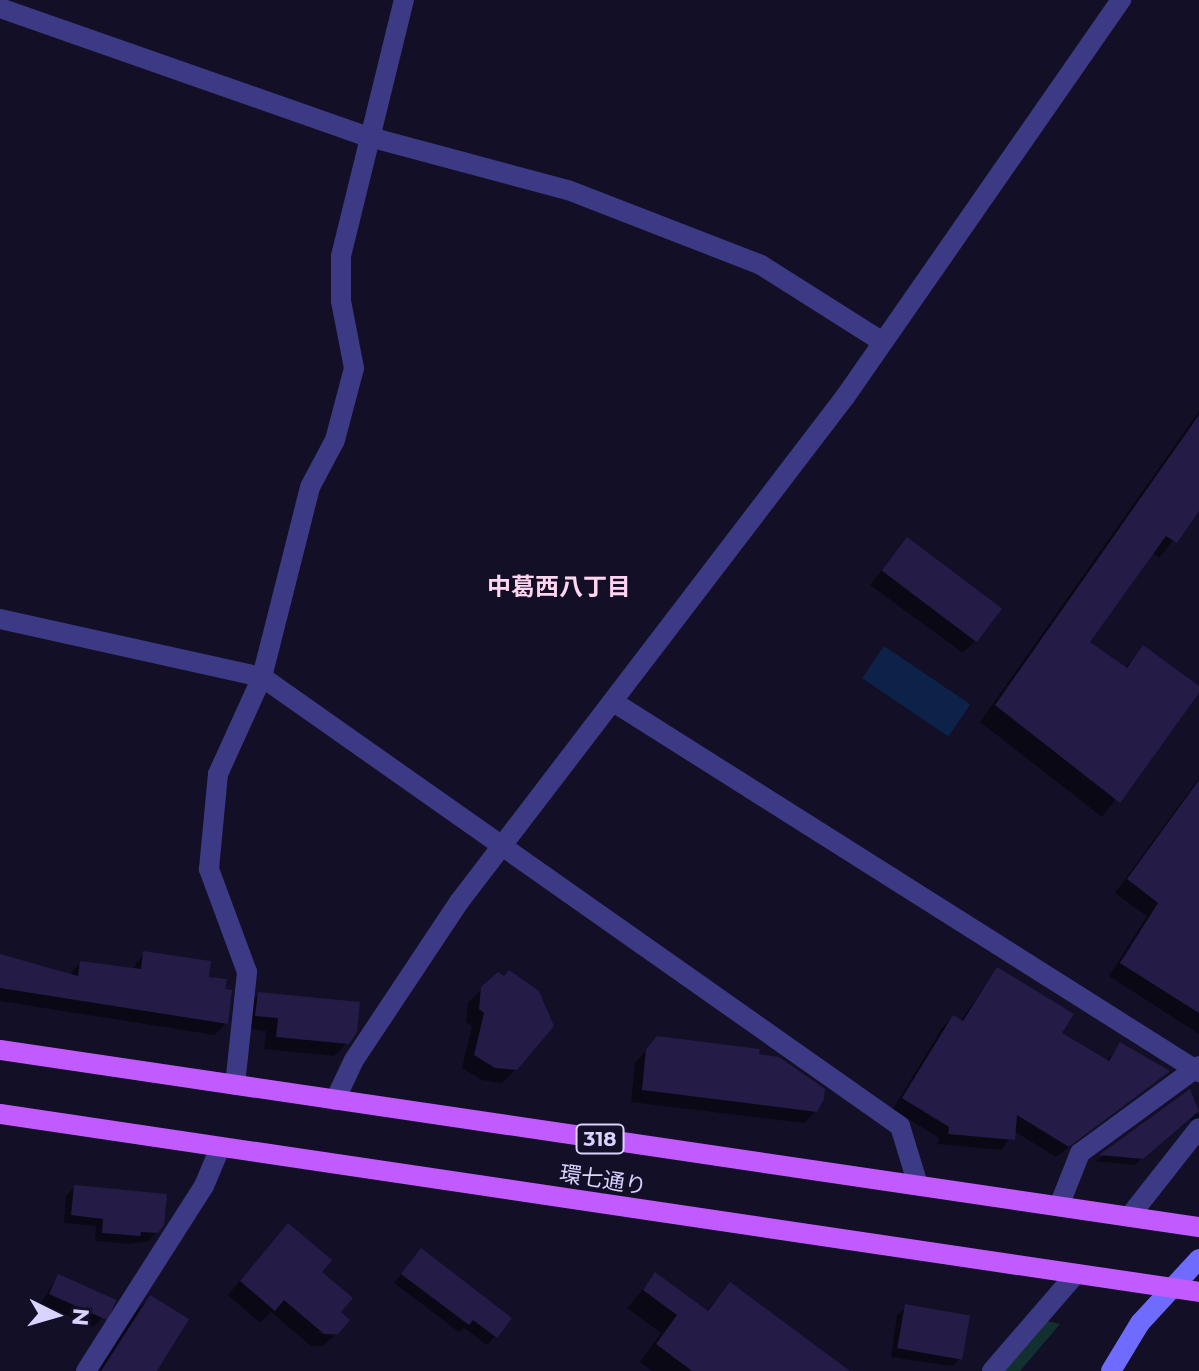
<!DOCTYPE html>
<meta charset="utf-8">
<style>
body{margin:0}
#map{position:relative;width:1199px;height:1371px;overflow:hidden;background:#130f26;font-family:Montserrat,"Noto Sans JP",sans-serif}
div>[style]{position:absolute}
.green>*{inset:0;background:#12302f}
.water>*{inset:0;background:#0c2248;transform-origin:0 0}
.shadow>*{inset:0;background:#0007}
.building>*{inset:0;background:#241b47;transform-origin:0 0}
.street>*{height:20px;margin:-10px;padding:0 10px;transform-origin:10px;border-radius:10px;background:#3d3a85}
.secondary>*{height:20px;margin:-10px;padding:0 10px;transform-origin:10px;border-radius:10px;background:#6f6bff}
.primary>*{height:20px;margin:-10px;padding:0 10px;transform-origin:10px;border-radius:10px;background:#c25bff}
span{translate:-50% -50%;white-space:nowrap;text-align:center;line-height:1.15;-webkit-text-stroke:6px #130f26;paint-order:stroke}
.shield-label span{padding:2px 6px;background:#130f26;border:2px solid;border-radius:6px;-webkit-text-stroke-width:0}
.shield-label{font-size:20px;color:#d9d4ff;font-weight:700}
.street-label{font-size:22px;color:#d9d4ff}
.neighbourhood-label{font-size:24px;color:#ffd6f0;font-weight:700}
.north{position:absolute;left:16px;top:1275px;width:80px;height:80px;-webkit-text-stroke:6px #130f26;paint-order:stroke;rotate:95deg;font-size:22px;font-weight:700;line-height:32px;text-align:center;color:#d9d4ff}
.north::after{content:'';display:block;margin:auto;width:28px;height:36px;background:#d9d4ff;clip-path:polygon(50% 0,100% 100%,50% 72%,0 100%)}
</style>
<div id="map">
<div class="green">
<i style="clip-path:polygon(1043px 1320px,1060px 1324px,1020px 1371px,1001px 1371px)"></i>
</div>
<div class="water">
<i style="left:884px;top:646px;width:104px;height:39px;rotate:34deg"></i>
</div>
<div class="shadow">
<i style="clip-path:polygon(1199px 411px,1199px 508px,1159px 558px,1152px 552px,1088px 643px,1124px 669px,1143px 648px,1199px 690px,1102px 817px,980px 722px)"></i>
<i style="clip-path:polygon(907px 539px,976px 640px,963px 653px,870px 585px)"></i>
<i style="clip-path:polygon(1199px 778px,1199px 1034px,1109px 976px,1147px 916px,1115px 893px)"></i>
<i style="clip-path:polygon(144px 953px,207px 979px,226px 1023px,215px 1035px,0 1001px,0 956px,68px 976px,81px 963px,132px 970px)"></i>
<i style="clip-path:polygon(997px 969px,1060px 1034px,1106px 1061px,1121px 1045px,1167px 1072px,1056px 1157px,1014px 1131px,1002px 1150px,938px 1144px,939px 1138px,893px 1109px,942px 1028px,953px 1017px,960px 1022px)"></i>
<i style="clip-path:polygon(482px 989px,516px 1069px,502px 1083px,482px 1080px,462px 1068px,472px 1026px,466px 1022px,468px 1003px)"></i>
<i style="clip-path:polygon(259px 994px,347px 1043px,334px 1056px,264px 1049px,266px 1031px,243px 1028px,246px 1007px)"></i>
<i style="clip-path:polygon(657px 1038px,758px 1050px,757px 1056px,816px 1111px,804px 1123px,631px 1102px,635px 1063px)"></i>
<i style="clip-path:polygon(1189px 1092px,1196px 1101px,1189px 1112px,1199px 1114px,1199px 1123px,1184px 1117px,1135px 1165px,1096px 1161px)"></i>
<i style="clip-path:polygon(75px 1187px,157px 1232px,148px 1241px,130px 1244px,95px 1241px,96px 1226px,64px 1223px,66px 1196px)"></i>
<i style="clip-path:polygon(275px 1239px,319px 1272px,338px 1312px,336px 1332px,314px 1332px,334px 1336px,323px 1346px,311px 1346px,271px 1312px,260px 1323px,228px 1295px)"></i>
<i style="clip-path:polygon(421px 1250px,495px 1336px,487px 1345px,464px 1328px,459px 1332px,394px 1283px)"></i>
<i style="clip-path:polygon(655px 1275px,705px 1312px,730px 1285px,825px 1371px,652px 1371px,640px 1362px,661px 1333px,627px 1308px)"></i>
<i style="clip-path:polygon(58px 1276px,102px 1318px,93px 1327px,41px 1303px)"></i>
<i style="clip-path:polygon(150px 1297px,155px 1371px,98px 1371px,137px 1310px)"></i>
<i style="clip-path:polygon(906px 1307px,961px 1358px,952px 1366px,891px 1357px,897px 1315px)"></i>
</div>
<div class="building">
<i style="clip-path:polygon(1199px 415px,1199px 511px,1177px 543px,1166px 536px,1090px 642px,1127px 668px,1143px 645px,1199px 686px,1199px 693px,1120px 803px,995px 705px)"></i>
<i style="left:907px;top:537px;width:119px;height:42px;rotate:37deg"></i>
<i style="clip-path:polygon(1199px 780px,1199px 1013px,1120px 963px,1158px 903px,1127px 879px)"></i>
<i style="clip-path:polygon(143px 951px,211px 961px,209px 977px,227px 979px,225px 989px,232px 990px,228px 1024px,0 988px,0 954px,78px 976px,80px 961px,141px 969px)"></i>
<i style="clip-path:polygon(997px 967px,1074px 1014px,1062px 1033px,1109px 1061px,1120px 1042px,1170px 1071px,1069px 1147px,1017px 1115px,1015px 1140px,948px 1134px,949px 1127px,902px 1098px,953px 1015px,963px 1021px)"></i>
<i style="clip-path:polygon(509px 970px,539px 991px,554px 1026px,517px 1070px,495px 1068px,474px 1055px,484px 1013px,479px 1009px,481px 987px,498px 972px,504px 976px)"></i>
<i style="clip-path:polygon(258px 992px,360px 1002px,357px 1032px,349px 1044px,276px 1037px,278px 1018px,255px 1016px)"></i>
<i style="clip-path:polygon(657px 1036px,760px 1049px,759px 1054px,779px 1057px,825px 1089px,824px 1099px,817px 1112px,642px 1090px,646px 1049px)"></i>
<i style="clip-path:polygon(1190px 1089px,1199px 1111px,1143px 1159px,1099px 1155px)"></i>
<i style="clip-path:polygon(74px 1185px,167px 1194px,164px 1225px,158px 1233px,141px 1232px,140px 1236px,102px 1233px,103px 1219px,71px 1215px)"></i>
<i style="clip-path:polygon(288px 1223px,332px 1260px,322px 1272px,353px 1298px,341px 1312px,350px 1320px,338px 1334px,324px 1334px,284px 1300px,275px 1311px,240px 1281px)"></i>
<i style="clip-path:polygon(421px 1248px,512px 1318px,497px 1338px,473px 1320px,469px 1325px,401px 1274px)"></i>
<i style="clip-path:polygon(655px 1272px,708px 1311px,730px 1282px,850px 1371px,692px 1371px,656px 1344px,677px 1315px,643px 1290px)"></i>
<i style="left:58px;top:1274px;width:64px;height:22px;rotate:24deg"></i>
<i style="clip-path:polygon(150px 1295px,189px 1319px,157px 1371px,101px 1371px)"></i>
<i style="left:905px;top:1304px;width:66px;height:45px;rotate:10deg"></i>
</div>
<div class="street">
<i style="left:0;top:8px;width:388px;rotate:19.3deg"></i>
<i style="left:366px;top:136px;width:209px;rotate:15deg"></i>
<i style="left:568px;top:190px;width:207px;rotate:21.2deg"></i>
<i style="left:761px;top:265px;width:144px;rotate:32.3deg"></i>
<i style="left:0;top:619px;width:268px;rotate:12.5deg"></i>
<i style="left:262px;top:677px;width:780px;rotate:35.14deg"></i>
<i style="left:900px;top:1126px;width:62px;rotate:73deg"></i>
<i style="left:615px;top:703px;width:691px;rotate:32.29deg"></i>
<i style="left:235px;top:1085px;width:114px;rotate:-83.9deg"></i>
<i style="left:247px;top:972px;width:110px;rotate:-110.3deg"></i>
<i style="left:209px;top:869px;width:95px;rotate:-84.6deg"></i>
<i style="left:218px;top:774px;width:107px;rotate:-65.6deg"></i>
<i style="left:262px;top:677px;width:196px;rotate:-75.8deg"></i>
<i style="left:310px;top:487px;width:53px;rotate:-62deg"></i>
<i style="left:335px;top:440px;width:74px;rotate:-75.2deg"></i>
<i style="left:354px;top:368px;width:68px;rotate:-101deg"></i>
<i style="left:341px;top:301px;width:45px;rotate:-90deg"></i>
<i style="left:341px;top:256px;width:264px;rotate:-76.2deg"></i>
<i style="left:335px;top:1100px;width:44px;rotate:-64.6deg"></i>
<i style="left:354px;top:1060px;width:190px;rotate:-56.4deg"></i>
<i style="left:459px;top:902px;width:636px;rotate:-52.61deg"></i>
<i style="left:845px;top:397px;width:484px;rotate:-55.2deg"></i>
<i style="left:1059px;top:1206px;width:57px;rotate:-68.4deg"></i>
<i style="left:1080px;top:1153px;width:147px;rotate:-36.2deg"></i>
<i style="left:1129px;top:1217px;width:113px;rotate:-51.8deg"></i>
<i style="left:86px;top:1371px;width:219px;rotate:-57.5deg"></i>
<i style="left:204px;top:1186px;width:41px;rotate:-67.2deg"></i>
<i style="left:992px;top:1371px;width:127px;rotate:-49.2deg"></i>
</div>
<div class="secondary">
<i style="left:1111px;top:1371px;width:56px;rotate:-58.9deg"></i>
<i style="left:1140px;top:1323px;width:87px;rotate:-47.3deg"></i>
</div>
<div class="primary">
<i style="left:0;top:1050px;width:1212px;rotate:8.4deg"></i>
<i style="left:0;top:1114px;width:1212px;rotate:8.44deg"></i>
</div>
<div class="shield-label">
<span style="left:600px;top:1139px">318</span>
</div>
<div class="street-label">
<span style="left:603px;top:1180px;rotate:9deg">環七通り</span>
</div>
<div class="neighbourhood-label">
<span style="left:559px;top:587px">中葛西八丁目</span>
</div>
<div class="north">N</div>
</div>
